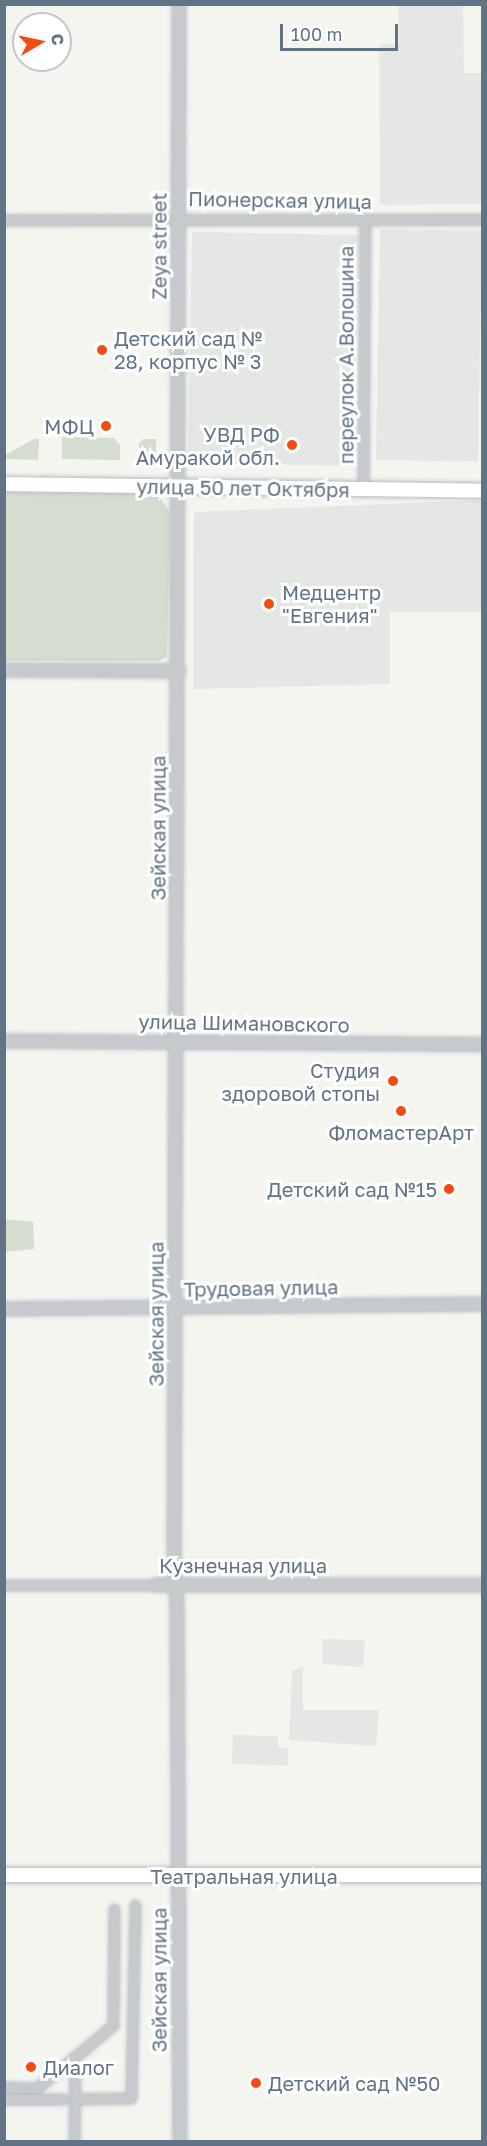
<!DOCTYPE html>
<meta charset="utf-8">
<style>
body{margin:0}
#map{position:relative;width:487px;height:2146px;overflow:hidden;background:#f5f5f0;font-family:"Golos Text",sans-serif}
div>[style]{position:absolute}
.built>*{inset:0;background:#e5e7e4;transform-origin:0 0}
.green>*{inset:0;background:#d5ddd1}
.roads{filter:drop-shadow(0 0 2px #b8bdc2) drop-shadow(0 0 2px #b8bdc2)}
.minor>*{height:9px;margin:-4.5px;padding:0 4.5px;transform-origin:4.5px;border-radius:4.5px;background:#c7cacd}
.tertiary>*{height:12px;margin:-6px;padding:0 6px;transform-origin:6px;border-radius:6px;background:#c7cacd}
.secondary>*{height:14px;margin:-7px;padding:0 7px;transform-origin:7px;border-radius:7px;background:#fff}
.dots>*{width:16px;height:16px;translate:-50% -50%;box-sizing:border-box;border:3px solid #fff;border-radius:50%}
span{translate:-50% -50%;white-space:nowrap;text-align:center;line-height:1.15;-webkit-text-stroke:6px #fff;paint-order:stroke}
.street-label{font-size:20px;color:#617485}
.poi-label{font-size:20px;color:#617485}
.left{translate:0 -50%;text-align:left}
.right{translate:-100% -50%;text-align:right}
.frame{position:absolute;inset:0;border:6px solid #617485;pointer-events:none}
.north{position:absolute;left:12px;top:12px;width:60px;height:60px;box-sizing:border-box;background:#fff;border:2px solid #c0c7ce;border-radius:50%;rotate:81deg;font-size:16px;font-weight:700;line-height:24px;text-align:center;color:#617485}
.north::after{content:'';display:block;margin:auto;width:21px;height:27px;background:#f54b10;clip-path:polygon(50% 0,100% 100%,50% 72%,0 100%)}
.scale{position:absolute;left:280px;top:24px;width:118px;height:27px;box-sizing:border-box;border:3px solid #617485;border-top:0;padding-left:8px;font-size:18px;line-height:21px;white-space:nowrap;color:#617485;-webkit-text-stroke:4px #fff;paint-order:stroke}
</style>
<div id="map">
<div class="built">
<i style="clip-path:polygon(398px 5px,463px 5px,464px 73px,482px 73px,482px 204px,380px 205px,379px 45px,399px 44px)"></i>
<i style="left:380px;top:229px;width:102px;height:231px;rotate:1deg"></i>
<i style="left:192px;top:232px;width:166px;height:231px;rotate:1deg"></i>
<i style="clip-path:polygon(482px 500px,482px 612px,390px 612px,390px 684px,193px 689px,194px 512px)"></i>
<i style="clip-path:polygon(322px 1639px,365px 1640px,363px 1667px,323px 1664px)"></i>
<i style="clip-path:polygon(303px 1666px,303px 1710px,379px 1710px,376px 1746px,289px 1740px,292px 1671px)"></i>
<i style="clip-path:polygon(233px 1735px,278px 1736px,278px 1747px,288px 1748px,288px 1766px,232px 1764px)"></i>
</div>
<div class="green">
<i style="clip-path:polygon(62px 437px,114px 438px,120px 445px,120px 460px,62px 459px)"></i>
<i style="clip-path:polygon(34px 439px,39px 439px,38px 460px,5px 459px,5px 455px)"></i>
<i style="clip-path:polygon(143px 439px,156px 439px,156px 462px,139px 462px,139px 443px)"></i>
<i style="clip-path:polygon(5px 489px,156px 492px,170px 512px,167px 657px,158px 661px,5px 661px)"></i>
<i style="clip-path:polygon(5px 1219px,33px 1222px,34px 1249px,5px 1252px)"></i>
</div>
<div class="roads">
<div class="minor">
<i style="left:4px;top:220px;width:478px;rotate:-0.1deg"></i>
<i style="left:363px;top:490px;width:271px;rotate:-89.6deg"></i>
<i style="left:4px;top:1585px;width:152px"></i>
<i style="left:4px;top:2087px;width:33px;rotate:2deg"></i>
<i style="left:37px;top:2088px;width:49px;rotate:-39.2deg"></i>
<i style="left:4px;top:2099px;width:59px"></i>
<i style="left:75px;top:2099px;width:56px;rotate:-1deg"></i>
<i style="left:131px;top:2098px;width:193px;rotate:-88.8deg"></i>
<i style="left:74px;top:2142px;width:85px;rotate:-89.3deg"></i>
<i style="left:75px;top:2057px;width:50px;rotate:-40.1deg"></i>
<i style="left:113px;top:2025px;width:116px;rotate:-89.5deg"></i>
</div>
<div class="tertiary">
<i style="left:179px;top:4px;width:1565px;rotate:90.18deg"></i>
<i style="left:174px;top:1569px;width:36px;rotate:85deg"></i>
<i style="left:177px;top:1605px;width:537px;rotate:89.68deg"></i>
<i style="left:4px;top:670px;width:175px;rotate:0.3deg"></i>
<i style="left:4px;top:1041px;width:478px;rotate:0.4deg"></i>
<i style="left:4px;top:1309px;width:478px;rotate:-0.6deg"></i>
<i style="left:156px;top:1585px;width:326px"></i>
</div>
<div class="secondary">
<i style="left:4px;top:484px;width:478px;rotate:0.8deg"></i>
<i style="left:4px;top:1875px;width:478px"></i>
</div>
</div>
<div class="dots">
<i style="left:102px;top:350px;background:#f54b10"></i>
<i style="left:106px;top:426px;background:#f54b10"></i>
<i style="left:292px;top:445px;background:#f54b10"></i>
<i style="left:269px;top:604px;background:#f54b10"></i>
<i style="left:393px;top:1081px;background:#f54b10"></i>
<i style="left:401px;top:1111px;background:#f54b10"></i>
<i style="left:449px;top:1189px;background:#f54b10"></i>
<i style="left:31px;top:2067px;background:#f54b10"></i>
<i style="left:256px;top:2083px;background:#f54b10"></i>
</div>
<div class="street-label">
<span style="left:280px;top:200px;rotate:1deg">Пионерская улица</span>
<span style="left:159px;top:246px;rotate:-90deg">Zeya street</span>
<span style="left:346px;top:355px;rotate:-90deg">переулок А.Волошина</span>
<span style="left:243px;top:488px;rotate:1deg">улица 50 лет Октября</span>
<span style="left:158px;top:828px;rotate:-90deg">Зейская улица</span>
<span style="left:244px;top:1023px;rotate:1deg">улица Шимановского</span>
<span style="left:261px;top:1288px;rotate:-1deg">Трудовая улица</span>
<span style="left:156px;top:1314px;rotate:-90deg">Зейская улица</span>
<span style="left:243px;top:1565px">Кузнечная улица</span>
<span style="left:244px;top:1876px">Театральная улица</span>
<span style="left:159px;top:1980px;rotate:-90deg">Зейская улица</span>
</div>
<div class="poi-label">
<span class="left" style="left:114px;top:350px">Детский сад №<br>28, корпус № 3</span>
<span class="right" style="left:94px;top:426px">МФЦ</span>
<span class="right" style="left:280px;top:446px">УВД РФ<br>Амуракой обл.</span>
<span class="left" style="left:282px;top:604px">Медцентр<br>"Евгения"</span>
<span class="right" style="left:380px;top:1082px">Студия<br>здоровой стопы</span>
<span style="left:401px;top:1132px">ФломастерАрт</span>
<span class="right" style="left:437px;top:1189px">Детский сад №15</span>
<span class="left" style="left:43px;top:2067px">Диалог</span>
<span class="left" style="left:268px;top:2083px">Детский сад №50</span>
</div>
<div class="frame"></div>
<div class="north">С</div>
<div class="scale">100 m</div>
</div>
